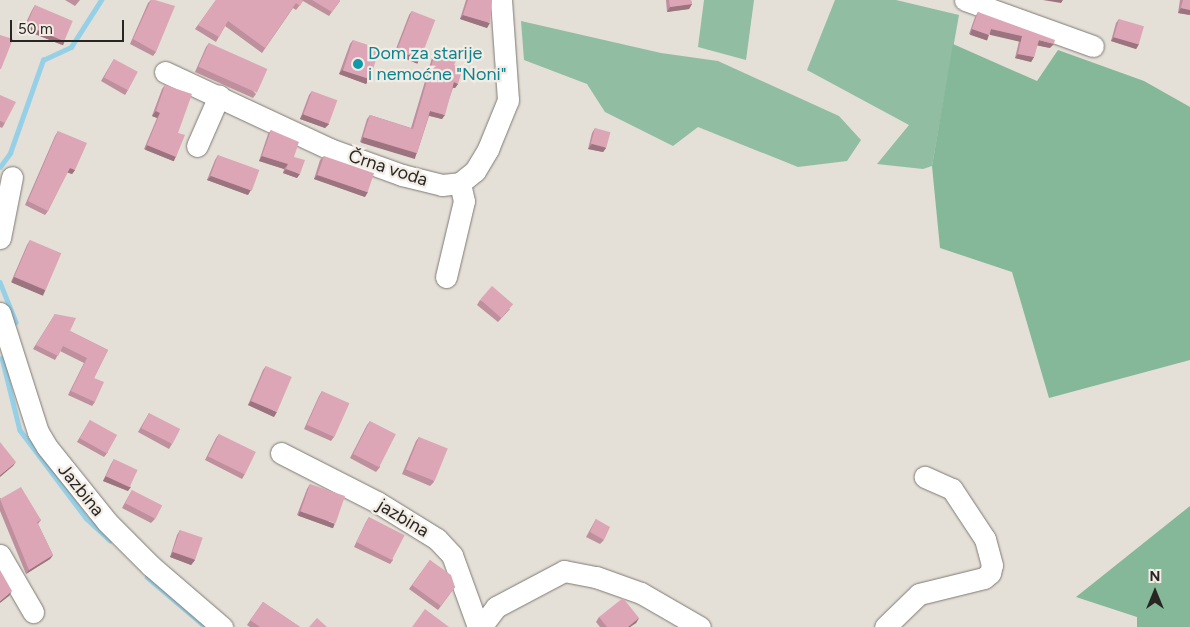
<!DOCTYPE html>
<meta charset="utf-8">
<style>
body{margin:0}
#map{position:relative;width:1190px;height:627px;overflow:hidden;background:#e4dfd7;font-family:Figtree,sans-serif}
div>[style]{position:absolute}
.green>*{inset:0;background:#91bda3}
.forest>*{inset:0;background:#85b799}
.stream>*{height:4.5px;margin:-2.25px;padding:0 2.25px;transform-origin:2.25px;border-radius:2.25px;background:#96d0e7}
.roads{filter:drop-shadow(0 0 1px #7e7972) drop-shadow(0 0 1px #7e7972)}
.minor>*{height:21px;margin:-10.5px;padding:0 10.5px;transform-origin:10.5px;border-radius:10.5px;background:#fff}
.wall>*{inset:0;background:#be8f9d}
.shaded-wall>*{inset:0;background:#9b747f;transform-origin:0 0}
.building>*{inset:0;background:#dda6b6;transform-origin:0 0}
.dots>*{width:14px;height:14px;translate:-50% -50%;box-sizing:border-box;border:2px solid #f2ece4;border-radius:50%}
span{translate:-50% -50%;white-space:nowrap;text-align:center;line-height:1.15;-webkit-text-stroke:4.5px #f2ece4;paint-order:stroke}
.culture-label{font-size:18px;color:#0d838f}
.left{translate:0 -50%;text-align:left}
.street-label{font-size:18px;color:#282623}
.north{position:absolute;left:1130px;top:567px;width:50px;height:50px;-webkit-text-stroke:4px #f2ece4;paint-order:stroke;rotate:0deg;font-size:14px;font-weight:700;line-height:20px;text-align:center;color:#282623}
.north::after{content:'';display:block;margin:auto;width:18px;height:22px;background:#282623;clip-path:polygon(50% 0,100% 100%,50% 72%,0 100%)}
.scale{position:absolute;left:10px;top:20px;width:114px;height:22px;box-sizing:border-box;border:2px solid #282623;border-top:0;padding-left:6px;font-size:15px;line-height:18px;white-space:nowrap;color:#282623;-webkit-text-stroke:4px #f2ece4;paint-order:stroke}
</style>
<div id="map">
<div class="green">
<i style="clip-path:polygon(704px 0,754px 0,746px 60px,698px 47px)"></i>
<i style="clip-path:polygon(835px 0,896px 0,959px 15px,932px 166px,923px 169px,877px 164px,909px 125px,807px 70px)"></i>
<i style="clip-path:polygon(521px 21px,661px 53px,718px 61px,839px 116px,861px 140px,847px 161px,798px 167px,698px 127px,673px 146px,605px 112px,587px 84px,524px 60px)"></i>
</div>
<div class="forest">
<i style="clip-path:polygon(953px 44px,1037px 81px,1058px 50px,1144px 81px,1190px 107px,1190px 360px,1049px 398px,1012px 272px,940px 248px,932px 166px)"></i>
<i style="clip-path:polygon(1190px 506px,1190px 627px,1137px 627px,1137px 617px,1076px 597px)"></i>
</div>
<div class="stream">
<i style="left:0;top:167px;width:17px;rotate:-54deg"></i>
<i style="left:10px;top:153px;width:99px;rotate:-70.5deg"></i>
<i style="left:43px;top:60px;width:31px;rotate:-25deg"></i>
<i style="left:71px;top:47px;width:56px;rotate:-57.4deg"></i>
<i style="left:0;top:282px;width:43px;rotate:68.2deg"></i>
<i style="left:2px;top:358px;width:74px;rotate:76deg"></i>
<i style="left:20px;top:430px;width:110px;rotate:53.1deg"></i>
<i style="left:86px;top:518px;width:33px;rotate:43deg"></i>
<i style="left:147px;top:577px;width:77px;rotate:40.3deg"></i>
</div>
<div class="roads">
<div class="minor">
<i style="left:965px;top:0;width:136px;rotate:19.8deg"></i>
<i style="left:165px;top:72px;width:182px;rotate:25deg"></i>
<i style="left:330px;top:149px;width:77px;rotate:19.9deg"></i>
<i style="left:402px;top:175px;width:41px;rotate:14deg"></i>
<i style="left:442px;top:185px;width:18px;rotate:-6deg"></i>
<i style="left:460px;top:183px;width:19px;rotate:-39deg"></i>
<i style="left:475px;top:171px;width:26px;rotate:-59deg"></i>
<i style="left:488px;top:149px;width:53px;rotate:-67.8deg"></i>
<i style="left:508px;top:100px;width:100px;rotate:-94deg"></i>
<i style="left:197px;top:146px;width:55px;rotate:-66.3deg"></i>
<i style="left:0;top:238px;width:62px;rotate:-78.9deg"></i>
<i style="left:446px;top:277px;width:78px;rotate:-76.7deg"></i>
<i style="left:464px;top:201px;width:18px;rotate:-103deg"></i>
<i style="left:0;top:313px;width:125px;rotate:72.3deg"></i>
<i style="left:38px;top:432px;width:17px;rotate:59deg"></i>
<i style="left:47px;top:447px;width:96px;rotate:51.3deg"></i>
<i style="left:107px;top:522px;width:62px;rotate:45deg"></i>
<i style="left:151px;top:566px;width:94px;rotate:40.7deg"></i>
<i style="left:281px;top:453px;width:108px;rotate:27deg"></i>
<i style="left:377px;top:502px;width:70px;rotate:31.7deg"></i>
<i style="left:437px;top:539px;width:22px;rotate:47deg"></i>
<i style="left:452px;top:555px;width:77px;rotate:70.1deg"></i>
<i style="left:0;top:555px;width:66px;rotate:59.9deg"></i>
<i style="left:481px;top:627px;width:25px;rotate:-53deg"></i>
<i style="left:496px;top:607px;width:77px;rotate:-27.9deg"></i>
<i style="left:564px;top:571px;width:33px;rotate:11deg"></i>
<i style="left:596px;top:577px;width:48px;rotate:19.6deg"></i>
<i style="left:641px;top:593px;width:68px;rotate:30deg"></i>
<i style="left:885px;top:627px;width:47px;rotate:-44.1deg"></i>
<i style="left:919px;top:594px;width:67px;rotate:-13.8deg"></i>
<i style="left:984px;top:578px;width:8px;rotate:-40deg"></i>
<i style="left:990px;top:573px;width:8px;rotate:-76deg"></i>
<i style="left:992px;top:565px;width:27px;rotate:-105deg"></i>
<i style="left:985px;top:539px;width:60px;rotate:-123.4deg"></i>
<i style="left:952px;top:489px;width:30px;rotate:-156deg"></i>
</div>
</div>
<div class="wall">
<i style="clip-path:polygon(65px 0,80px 0,75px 6px)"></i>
<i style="clip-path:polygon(151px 0,156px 52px,153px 56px,130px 44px,148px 3px)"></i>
<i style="clip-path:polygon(216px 0,339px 0,340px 1px,329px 16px,303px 1px,296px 10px,293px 8px,262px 53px,225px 26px,216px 42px,195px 29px)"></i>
<i style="clip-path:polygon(466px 0,492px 0,487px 28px,460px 19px)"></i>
<i style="clip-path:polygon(666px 0,691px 0,692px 4px,689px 9px,667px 12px)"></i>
<i style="clip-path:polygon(1180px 0,1190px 0,1190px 15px,1178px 13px)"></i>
<i style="clip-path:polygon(35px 5px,62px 45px,23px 29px,32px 10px)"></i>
<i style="clip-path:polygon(412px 11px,419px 59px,416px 63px,394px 54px,409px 15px)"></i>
<i style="clip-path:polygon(978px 12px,1050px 48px,1037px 45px,1034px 57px,1031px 62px,1015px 58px,1019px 41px,989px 34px,986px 40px,969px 34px,975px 17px)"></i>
<i style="clip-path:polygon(1119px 19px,1139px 44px,1136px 49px,1111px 41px,1116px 23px)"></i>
<i style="clip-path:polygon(353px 40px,369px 79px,366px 84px,339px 74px,350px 44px)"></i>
<i style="clip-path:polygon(209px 43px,256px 94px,253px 98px,195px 72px,206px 47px)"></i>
<i style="clip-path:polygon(435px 53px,454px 65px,458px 84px,455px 88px,453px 88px,442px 119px,429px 116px,417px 153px,414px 158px,360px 142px,367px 119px,370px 115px,411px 128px,432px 58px)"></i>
<i style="clip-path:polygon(114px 59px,128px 90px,125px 95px,101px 81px)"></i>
<i style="clip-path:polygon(165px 85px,178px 133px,176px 157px,173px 161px,144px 149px,157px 118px,152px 116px,162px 89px)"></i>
<i style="clip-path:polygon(312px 91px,329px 124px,325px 128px,300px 119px,309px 95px)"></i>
<i style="clip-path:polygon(0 95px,5px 123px,2px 128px,0 127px)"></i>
<i style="clip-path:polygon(595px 128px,606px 148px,603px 152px,588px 149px,592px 133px)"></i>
<i style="clip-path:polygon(271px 130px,294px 157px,297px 178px,283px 173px,284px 169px,259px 161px,268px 134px)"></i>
<i style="clip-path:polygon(58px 131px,75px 170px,72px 174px,67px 172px,48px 211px,45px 215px,25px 205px,55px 136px)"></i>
<i style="clip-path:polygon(218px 155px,248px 195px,207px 180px,215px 160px)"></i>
<i style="clip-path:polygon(324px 156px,365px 197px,314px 179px,320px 160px)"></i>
<i style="clip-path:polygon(30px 240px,45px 290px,42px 295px,11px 282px,27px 245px)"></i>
<i style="clip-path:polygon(480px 300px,510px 309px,498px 322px,477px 305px)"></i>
<i style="clip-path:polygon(55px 314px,70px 331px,108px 350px,94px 378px,95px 402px,92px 406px,68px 395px,84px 363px,60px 351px,55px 360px,33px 349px)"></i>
<i style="clip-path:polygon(266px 366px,274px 417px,248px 405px,263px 370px)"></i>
<i style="clip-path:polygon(322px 391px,334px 437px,331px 441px,304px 429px,319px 396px)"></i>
<i style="clip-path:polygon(149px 413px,172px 444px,169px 449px,138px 432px)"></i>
<i style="clip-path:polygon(90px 420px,108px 452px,104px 457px,77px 442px)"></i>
<i style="clip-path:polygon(370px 421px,380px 467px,376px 472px,350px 458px,367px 425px)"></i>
<i style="clip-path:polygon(219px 434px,245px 474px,242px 479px,205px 460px,216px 438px)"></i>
<i style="clip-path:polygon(419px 437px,434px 482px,430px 486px,402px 474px,416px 441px)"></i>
<i style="clip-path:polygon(114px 459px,128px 491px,103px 481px,111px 464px)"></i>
<i style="clip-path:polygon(310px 484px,332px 528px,297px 515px,307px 489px)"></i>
<i style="clip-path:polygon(132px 490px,155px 519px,151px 523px,122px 508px)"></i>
<i style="clip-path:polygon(0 498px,41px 520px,38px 524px,53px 555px,50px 559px,26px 574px,0 511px)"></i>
<i style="clip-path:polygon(369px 517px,393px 560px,390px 564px,354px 547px,366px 522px)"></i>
<i style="clip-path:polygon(596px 519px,604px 540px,600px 544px,586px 537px)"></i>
<i style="clip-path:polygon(180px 530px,195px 560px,191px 565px,170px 557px,177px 535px)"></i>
<i style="clip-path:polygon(430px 560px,455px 587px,438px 610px,409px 589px)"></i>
<i style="clip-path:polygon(263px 602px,300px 627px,250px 627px,247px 625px)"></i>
<i style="clip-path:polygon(599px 617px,639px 618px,636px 623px,630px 627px,600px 627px,596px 622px)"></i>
</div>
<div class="shaded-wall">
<i style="clip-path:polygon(1043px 0,1063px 0,1061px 3px)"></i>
<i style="clip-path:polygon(692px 4px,689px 9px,667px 12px,670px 7px)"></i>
<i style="clip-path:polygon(1181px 8px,1190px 10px,1190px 15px,1178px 13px)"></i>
<i style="clip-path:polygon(463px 15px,490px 23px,487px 28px,460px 19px)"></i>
<i style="left:26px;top:25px;width:42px;height:5px;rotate:22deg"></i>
<i style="left:972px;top:29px;width:18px;height:6px;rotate:19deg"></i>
<i style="left:991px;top:29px;width:32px;height:6px;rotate:13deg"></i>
<i style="clip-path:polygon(1114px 37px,1139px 44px,1136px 49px,1111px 41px)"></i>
<i style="clip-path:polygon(1039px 40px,1054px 44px,1050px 48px,1035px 45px)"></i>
<i style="left:397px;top:50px;width:24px;height:5px;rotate:22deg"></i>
<i style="clip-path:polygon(1018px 54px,1034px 57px,1031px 62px,1015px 58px)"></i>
<i style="clip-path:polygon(342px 70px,369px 79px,366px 84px,339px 74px)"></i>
<i style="clip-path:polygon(454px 82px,458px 84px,455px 88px,451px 87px)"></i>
<i style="clip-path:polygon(156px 111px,160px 113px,157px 118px,152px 116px)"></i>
<i style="clip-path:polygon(430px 111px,445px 115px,442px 119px,427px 115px)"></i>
<i style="clip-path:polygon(303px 114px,329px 124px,325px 128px,300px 119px)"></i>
<i style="left:363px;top:137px;width:56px;height:6px;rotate:17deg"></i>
<i style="clip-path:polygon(592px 144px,606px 148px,603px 152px,588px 149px)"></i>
<i style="left:147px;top:145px;width:31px;height:5px;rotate:22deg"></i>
<i style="clip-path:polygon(262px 156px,288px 164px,284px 169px,259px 161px)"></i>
<i style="clip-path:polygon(70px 168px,75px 170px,72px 174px,66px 172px)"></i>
<i style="clip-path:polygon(286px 169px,300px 174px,297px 178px,283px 173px)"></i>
<i style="clip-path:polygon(317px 175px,368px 192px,365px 197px,314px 179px)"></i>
<i style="clip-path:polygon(211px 176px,251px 190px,248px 195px,207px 180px)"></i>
<i style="left:14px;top:277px;width:34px;height:6px;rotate:23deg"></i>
<i style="clip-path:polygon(251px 401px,277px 412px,274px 417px,248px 405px)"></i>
<i style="clip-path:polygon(16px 462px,13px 466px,0 477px,0 475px)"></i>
<i style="clip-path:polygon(106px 476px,131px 487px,128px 491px,103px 481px)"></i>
<i style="left:300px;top:511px;width:37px;height:5px;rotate:20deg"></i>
<i style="clip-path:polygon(173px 552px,195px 560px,191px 565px,170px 557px)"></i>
<i style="clip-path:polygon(53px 555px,50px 559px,26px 574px,29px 570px)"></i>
<i style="clip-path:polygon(12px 591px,9px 596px,0 603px,0 601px)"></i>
<i style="clip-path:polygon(639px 618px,636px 623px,630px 627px,628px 627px)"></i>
</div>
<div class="building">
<i style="clip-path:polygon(151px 0,155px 0,175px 6px,156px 52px,133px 39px)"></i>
<i style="clip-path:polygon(216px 0,303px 0,300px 6px,296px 3px,265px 48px,228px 21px,219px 37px,198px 25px)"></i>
<i style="clip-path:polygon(312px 0,339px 0,340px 1px,332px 12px)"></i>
<i style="clip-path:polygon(468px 0,492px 0,490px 23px,463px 15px)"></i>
<i style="clip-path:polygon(669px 0,691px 0,692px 4px,670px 7px)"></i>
<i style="clip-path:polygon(1183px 0,1190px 0,1190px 10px,1181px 8px)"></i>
<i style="left:35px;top:5px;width:41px;height:22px;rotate:23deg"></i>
<i style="left:412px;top:11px;width:25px;height:42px;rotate:21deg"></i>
<i style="clip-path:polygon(978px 12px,1055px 40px,1054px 44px,1039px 40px,1034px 57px,1018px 54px,1022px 36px,991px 29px,989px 35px,972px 29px)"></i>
<i style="left:1119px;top:19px;width:26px;height:19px;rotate:16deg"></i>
<i style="clip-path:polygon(0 35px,13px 39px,1px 69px,0 69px)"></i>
<i style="left:353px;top:40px;width:28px;height:32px;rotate:18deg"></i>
<i style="left:209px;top:43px;width:64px;height:26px;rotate:24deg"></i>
<i style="clip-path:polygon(435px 53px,456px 61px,454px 65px,463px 67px,458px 84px,454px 82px,445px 115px,430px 111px,417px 153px,363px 137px,370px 115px,413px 129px)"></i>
<i style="left:114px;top:59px;width:27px;height:21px;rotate:28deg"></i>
<i style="clip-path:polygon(165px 85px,192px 94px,178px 133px,185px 135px,176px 157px,147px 145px,160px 113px,156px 111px)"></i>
<i style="left:312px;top:91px;width:27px;height:25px;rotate:20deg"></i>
<i style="clip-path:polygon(0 95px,16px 102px,5px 123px,0 121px)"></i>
<i style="left:595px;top:128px;width:16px;height:16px;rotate:15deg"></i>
<i style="clip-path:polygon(271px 130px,299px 142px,294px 157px,305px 160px,300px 174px,286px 169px,288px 164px,262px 156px)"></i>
<i style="clip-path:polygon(58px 131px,87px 143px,75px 170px,70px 168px,48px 211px,28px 201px)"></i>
<i style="left:218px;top:155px;width:44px;height:22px;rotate:20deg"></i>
<i style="left:324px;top:156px;width:53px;height:20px;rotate:19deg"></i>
<i style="left:30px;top:240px;width:34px;height:40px;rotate:23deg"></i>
<i style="left:492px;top:286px;width:28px;height:18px;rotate:41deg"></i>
<i style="clip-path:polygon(55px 314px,76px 318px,70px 331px,108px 350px,94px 378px,104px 382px,95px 402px,71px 391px,87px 358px,63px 346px,58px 356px,36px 345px)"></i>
<i style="left:266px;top:366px;width:28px;height:38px;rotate:23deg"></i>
<i style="left:322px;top:391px;width:30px;height:37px;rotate:24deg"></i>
<i style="left:149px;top:413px;width:35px;height:17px;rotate:27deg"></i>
<i style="left:90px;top:420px;width:31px;height:21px;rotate:29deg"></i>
<i style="left:370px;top:421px;width:29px;height:37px;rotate:27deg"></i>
<i style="left:219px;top:434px;width:41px;height:25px;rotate:26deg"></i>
<i style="left:419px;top:437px;width:31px;height:35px;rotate:22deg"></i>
<i style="clip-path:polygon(0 442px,16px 462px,0 475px)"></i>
<i style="left:114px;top:459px;width:26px;height:19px;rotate:25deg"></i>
<i style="left:310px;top:484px;width:37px;height:29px;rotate:19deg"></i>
<i style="clip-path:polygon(21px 487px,41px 520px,37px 522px,53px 555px,29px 570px,0 499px)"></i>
<i style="left:132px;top:490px;width:34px;height:15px;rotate:27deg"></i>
<i style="left:369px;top:517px;width:40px;height:28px;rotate:27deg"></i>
<i style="clip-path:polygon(596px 519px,610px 527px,604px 540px,590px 532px)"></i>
<i style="left:180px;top:530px;width:24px;height:23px;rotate:19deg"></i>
<i style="clip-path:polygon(430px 560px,451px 575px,455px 587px,441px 606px,412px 585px)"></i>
<i style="clip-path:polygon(0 570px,12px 591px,0 601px)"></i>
<i style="clip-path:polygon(623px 598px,639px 618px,628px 627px,607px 627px,599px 617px)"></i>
<i style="clip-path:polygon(263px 602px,300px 627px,260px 627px,250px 620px)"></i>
<i style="clip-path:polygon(425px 609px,449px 627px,412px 627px)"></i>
<i style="clip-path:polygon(317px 618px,327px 627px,309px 627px)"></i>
</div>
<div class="dots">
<i style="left:358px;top:64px;background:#0f9aa8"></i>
</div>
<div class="culture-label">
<span class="left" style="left:368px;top:64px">Dom za starije<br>i nemoćne "Noni"</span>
</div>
<div class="street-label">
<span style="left:388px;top:168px;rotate:18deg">Črna voda</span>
<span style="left:81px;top:490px;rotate:51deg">Jazbina</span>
<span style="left:403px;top:518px;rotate:31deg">jazbina</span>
</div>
<div class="north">N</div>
<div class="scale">50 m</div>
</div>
